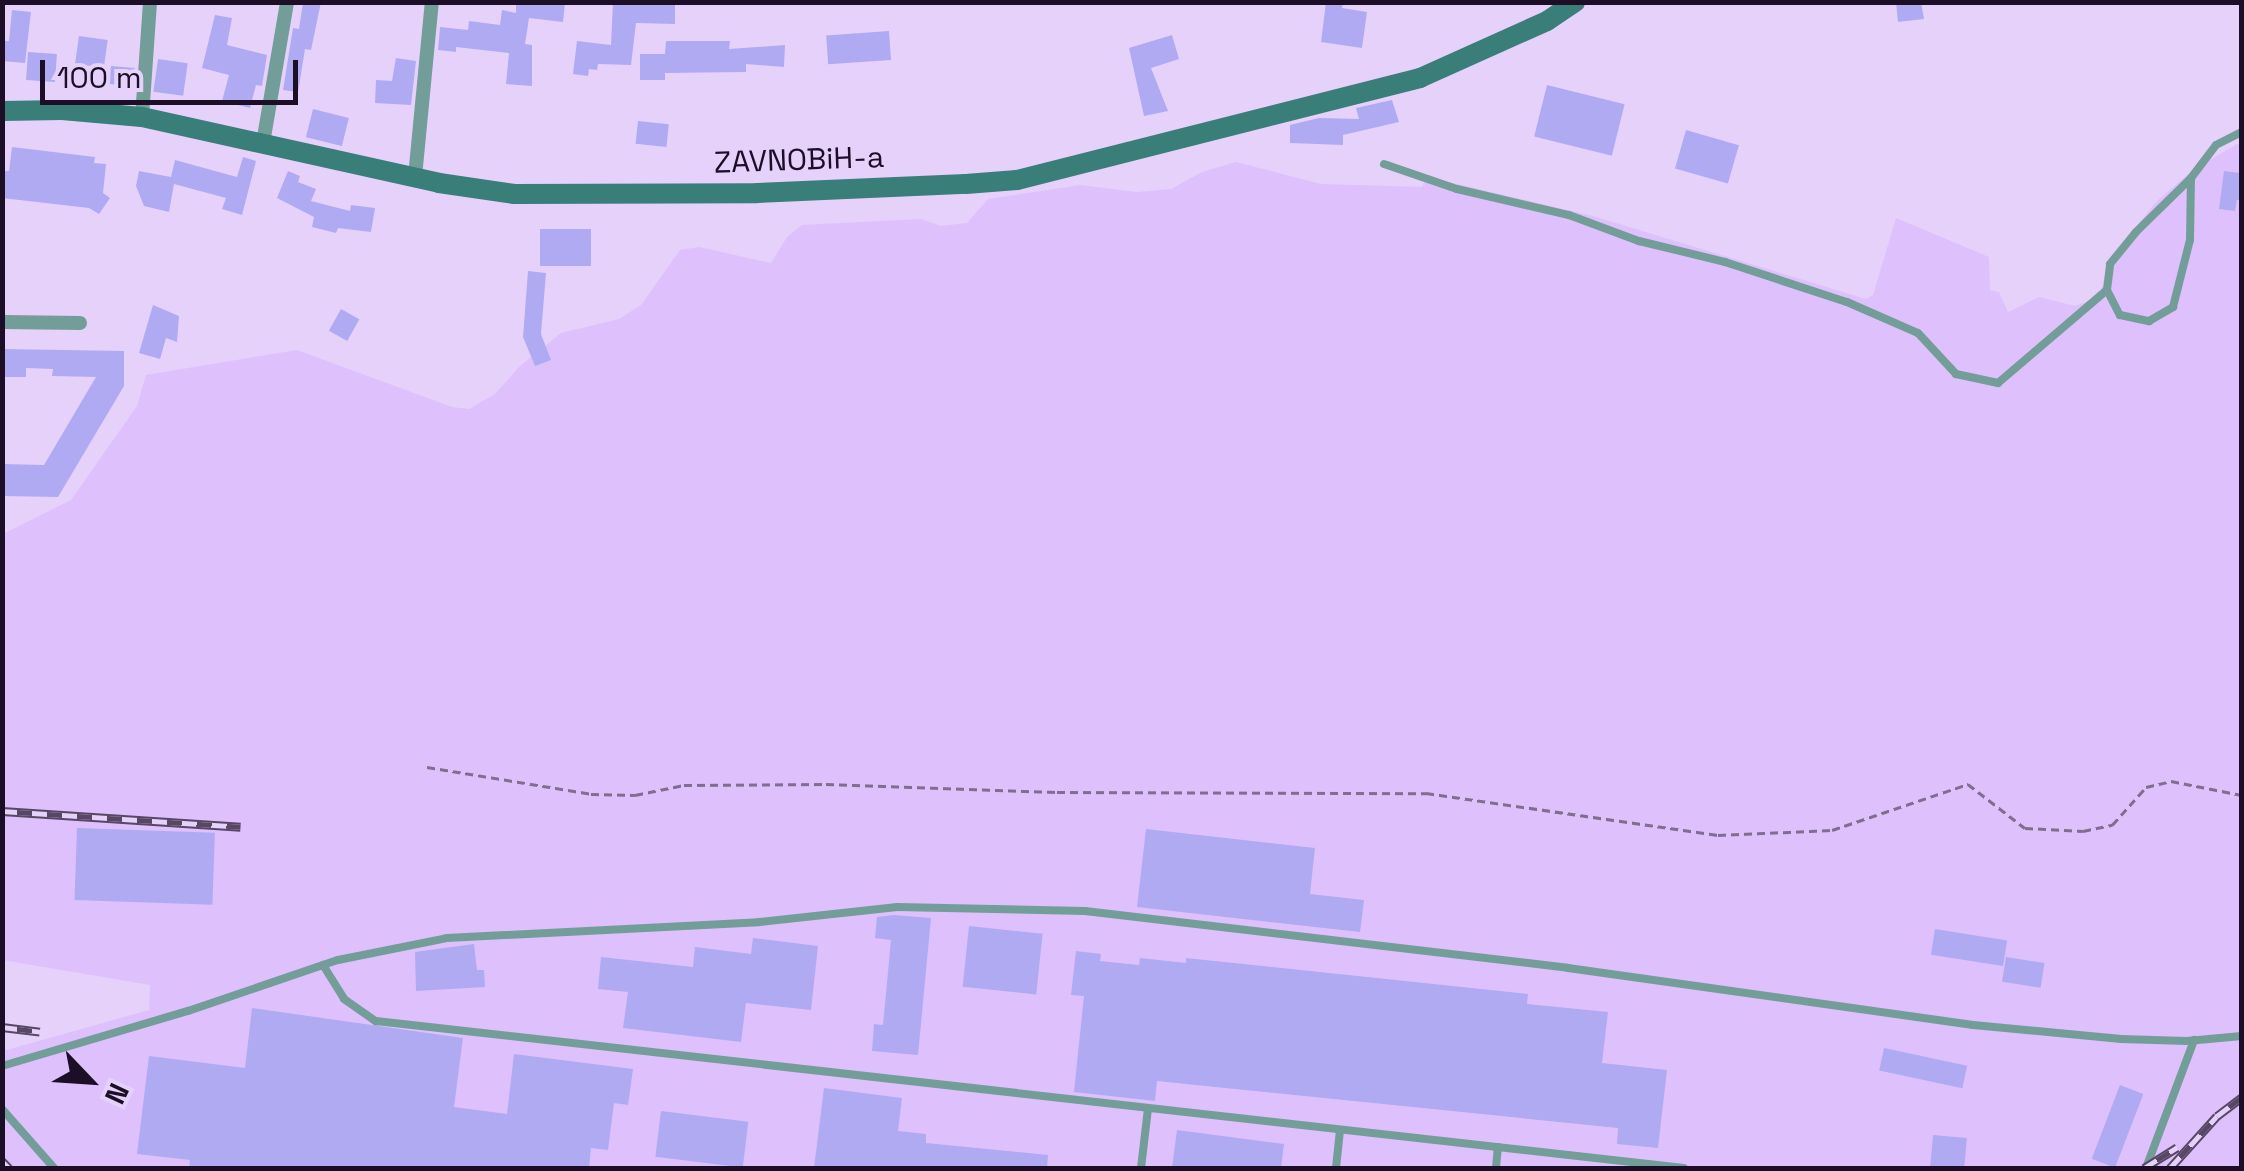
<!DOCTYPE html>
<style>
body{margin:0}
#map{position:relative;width:2244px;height:1171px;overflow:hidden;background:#e6d1fb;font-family:"Space Grotesk",sans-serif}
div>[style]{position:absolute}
.built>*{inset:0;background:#dec0fd}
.building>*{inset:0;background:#b0aaf3;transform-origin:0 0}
.path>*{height:2.5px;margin-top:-1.25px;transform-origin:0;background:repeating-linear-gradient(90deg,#806e8f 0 8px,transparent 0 13px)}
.lane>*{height:8px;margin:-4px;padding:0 4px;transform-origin:4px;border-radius:4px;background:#739d98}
.street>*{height:14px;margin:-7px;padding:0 7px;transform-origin:7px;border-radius:7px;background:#739d98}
.secondary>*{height:20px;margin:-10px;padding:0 10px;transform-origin:10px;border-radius:10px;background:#397e78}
.rail>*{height:9px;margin-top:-4.5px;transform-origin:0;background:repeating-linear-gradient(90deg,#e6d1fb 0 15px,#574765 0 30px);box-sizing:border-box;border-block:2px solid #574765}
span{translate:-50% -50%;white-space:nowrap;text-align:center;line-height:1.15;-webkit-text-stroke:9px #e6d1fb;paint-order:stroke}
.street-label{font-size:30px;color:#1c0e27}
.frame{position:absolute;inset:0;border:5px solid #1c0e27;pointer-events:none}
.north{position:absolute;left:40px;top:1031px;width:100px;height:100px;-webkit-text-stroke:8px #e6d1fb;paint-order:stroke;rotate:115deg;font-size:28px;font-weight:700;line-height:40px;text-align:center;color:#1c0e27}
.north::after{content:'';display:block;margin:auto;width:35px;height:45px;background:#1c0e27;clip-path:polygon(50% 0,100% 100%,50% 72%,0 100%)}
.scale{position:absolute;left:40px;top:60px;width:258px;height:45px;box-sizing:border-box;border:5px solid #1c0e27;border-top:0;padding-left:12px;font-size:30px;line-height:35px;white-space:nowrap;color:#1c0e27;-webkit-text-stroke:8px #e6d1fb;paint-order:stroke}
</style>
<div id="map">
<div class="built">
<i style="clip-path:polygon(2237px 144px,2241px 144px,2241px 1168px,3px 1168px,3px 1051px,149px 1010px,150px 985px,2px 960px,3px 534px,71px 500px,137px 406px,146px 375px,297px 350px,452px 407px,469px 409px,495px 394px,519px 367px,561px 333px,619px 319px,641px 305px,680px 250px,699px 247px,771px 263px,787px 237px,802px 225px,921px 219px,941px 226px,967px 223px,988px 199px,1081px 185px,1137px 192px,1171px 189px,1202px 172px,1236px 162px,1321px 184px,1422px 187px,1427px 177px,1593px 216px,1866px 299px,1873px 295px,1896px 218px,1989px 257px,1990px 290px,1999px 292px,2008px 312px,2039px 297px,2075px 306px,2100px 297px,2107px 262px,2157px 201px,2193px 170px)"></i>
</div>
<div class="building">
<i style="clip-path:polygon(303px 2px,321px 2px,311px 50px,305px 49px,298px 92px,283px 90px,293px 28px,299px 29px)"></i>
<i style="clip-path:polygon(516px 2px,565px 2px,563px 22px,529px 18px,525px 44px,532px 45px,532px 86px,506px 84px,509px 53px,456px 47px,456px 52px,438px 50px,440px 27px,468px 30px,469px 21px,500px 25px,502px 10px,516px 13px)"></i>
<i style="clip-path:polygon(613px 2px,675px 2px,675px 24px,636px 23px,631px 65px,598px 64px,597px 70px,589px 69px,588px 76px,573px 74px,577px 41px,611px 45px)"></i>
<i style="clip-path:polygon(1326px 2px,1343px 2px,1342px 8px,1367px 12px,1362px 48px,1321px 42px)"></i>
<i style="clip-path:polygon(1896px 2px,1921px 2px,1924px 19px,1898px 22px)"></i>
<i style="clip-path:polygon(12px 10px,31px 12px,25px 63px,2px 61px,2px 41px,9px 41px)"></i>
<i style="clip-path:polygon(215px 15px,232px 18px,227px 45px,267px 55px,262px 86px,256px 85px,250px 108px,222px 101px,229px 75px,202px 68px)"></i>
<i style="left:889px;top:31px;width:29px;height:63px;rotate:86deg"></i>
<i style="clip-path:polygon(1172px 35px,1179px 59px,1151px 68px,1168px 111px,1144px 116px,1129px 48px)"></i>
<i style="left:79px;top:36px;width:29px;height:28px;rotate:8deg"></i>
<i style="clip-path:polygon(666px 41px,730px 41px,729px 49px,785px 45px,784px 67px,746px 64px,746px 72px,665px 73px,665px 80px,640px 80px,640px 54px,665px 54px)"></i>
<i style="left:28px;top:52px;width:29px;height:28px;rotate:4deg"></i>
<i style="clip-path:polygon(396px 58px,416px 61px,411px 105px,375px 103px,376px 80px,392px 81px)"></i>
<i style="left:158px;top:59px;width:30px;height:33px;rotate:8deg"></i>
<i style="left:111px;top:66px;width:24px;height:18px;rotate:5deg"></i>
<i style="left:1547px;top:85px;width:80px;height:53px;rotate:14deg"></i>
<i style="clip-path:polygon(1392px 100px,1399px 122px,1343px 135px,1343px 145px,1290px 143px,1290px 125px,1319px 118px,1359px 119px,1356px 108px)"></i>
<i style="left:313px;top:109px;width:37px;height:29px;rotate:14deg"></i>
<i style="left:638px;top:121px;width:31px;height:23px;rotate:6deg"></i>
<i style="left:1686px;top:130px;width:55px;height:40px;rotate:16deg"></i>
<i style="clip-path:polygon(12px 147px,95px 157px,94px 163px,106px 164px,103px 193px,110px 198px,99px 214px,89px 208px,2px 198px,2px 171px,9px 171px)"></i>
<i style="clip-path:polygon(243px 157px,256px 161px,242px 215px,222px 209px,226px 198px,174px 184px,169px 212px,144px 206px,136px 186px,139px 171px,171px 177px,175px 160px,237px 177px)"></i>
<i style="clip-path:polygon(288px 171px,300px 176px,298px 182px,316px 189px,311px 201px,350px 211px,351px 205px,375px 208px,371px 232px,338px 228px,336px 233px,312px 227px,314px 217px,277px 198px)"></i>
<i style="clip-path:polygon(2224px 171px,2240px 173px,2242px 200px,2237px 200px,2235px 211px,2219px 209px)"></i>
<i style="left:540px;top:229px;width:51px;height:37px"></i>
<i style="clip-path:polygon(528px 271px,546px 273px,541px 334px,551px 360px,535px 366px,523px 337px)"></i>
<i style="clip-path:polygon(153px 305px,179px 316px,177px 342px,166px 338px,160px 359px,139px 353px)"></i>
<i style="left:341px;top:309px;width:21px;height:25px;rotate:29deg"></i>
<i style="clip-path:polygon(2px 349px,124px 351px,124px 386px,58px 497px,2px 496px,2px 464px,44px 465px,96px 377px,52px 376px,53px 369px,26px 368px,26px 377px,2px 377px)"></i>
<i style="left:77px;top:828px;width:138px;height:72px;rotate:2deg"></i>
<i style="clip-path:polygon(1146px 829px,1315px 848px,1310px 894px,1364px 900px,1360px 932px,1137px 907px)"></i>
<i style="clip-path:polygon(894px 915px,931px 918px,918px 1055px,872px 1051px,874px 1024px,883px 1025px,891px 940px,875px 938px,877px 917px)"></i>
<i style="left:969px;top:926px;width:74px;height:61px;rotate:6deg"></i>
<i style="left:1935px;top:929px;width:73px;height:26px;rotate:9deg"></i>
<i style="clip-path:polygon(753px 938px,818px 946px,811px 1010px,746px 1003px,741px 1042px,623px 1028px,628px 992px,598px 989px,601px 957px,693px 967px,695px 947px,751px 954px)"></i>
<i style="clip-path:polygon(474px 944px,477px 970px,484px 970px,485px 987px,416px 991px,415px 952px)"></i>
<i style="clip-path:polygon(1076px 951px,1101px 954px,1100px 961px,1139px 965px,1140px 958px,1186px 963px,1186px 958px,1528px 994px,1527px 1004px,1608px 1012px,1602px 1063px,1667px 1070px,1658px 1148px,1617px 1144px,1618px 1128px,1157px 1081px,1155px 1101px,1074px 1092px,1084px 996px,1071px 995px)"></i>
<i style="left:2006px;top:957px;width:39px;height:25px;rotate:9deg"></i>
<i style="clip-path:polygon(252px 1008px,463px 1038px,454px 1107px,507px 1114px,514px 1054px,633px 1069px,628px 1105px,614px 1103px,608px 1150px,591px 1148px,589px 1168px,189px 1168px,190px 1160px,137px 1154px,149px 1056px,245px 1068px)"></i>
<i style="left:1884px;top:1048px;width:85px;height:23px;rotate:12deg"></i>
<i style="left:2120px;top:1085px;width:25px;height:79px;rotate:21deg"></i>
<i style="clip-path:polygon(824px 1088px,902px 1098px,898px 1131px,926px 1134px,926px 1143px,1048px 1155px,1047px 1168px,814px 1168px)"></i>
<i style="left:661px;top:1111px;width:88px;height:46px;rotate:7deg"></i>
<i style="clip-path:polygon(1177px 1130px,1284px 1144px,1281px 1168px,1172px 1168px)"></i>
<i style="left:1933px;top:1135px;width:34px;height:33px;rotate:5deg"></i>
</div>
<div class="path">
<i style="left:427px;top:767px;width:166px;rotate:9.3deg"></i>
<i style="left:591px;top:794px;width:44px;rotate:1.3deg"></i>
<i style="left:635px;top:795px;width:50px;rotate:-11.5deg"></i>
<i style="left:684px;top:785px;width:142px;rotate:-0.4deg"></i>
<i style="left:826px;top:784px;width:231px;rotate:2deg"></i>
<i style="left:1057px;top:792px;width:369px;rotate:0.2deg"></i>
<i style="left:1426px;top:793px;width:295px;rotate:8.2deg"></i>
<i style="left:1718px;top:835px;width:114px;rotate:-2.5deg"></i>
<i style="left:1832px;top:830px;width:144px;rotate:-18.7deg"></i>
<i style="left:1968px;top:784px;width:72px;rotate:37.7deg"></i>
<i style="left:2025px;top:828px;width:58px;rotate:3deg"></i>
<i style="left:2083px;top:831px;width:30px;rotate:-12deg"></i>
<i style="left:2112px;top:825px;width:51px;rotate:-48.2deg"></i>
<i style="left:2146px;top:787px;width:26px;rotate:-13deg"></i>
<i style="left:2171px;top:781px;width:72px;rotate:11.2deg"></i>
</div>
<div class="lane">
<i style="left:1384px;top:164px;width:77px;rotate:18.9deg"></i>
<i style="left:1457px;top:189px;width:115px;rotate:13.1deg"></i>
<i style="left:1569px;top:215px;width:75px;rotate:20.4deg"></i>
<i style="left:1639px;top:241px;width:89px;rotate:13.7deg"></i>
<i style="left:1725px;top:262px;width:128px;rotate:18.2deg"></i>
<i style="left:1847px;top:302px;width:77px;rotate:23.6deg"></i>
<i style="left:1918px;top:333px;width:56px;rotate:47.2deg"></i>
<i style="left:1956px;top:374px;width:43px;rotate:12.1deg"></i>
<i style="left:1998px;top:383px;width:143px;rotate:-40.5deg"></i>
<i style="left:2107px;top:290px;width:26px;rotate:-83deg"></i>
<i style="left:2110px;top:264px;width:41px;rotate:-50.9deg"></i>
<i style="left:2136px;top:232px;width:77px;rotate:-44.5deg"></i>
<i style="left:2191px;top:178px;width:41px;rotate:-52.9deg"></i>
<i style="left:2216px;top:145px;width:29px;rotate:-27deg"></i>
<i style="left:2107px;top:290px;width:28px;rotate:63deg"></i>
<i style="left:2120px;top:315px;width:30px;rotate:12deg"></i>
<i style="left:2149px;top:321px;width:28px;rotate:-30deg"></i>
<i style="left:2173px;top:307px;width:69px;rotate:-75.8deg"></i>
<i style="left:2190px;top:240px;width:61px;rotate:-89.1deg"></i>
<i style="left:323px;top:965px;width:40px;rotate:58deg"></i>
<i style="left:344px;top:999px;width:39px;rotate:35deg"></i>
<i style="left:376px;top:1021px;width:1316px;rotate:6.41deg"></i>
<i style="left:2px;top:1066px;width:194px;rotate:-16.5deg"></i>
<i style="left:188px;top:1011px;width:158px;rotate:-18.8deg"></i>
<i style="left:338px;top:960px;width:111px;rotate:-11.4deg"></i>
<i style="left:447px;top:938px;width:312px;rotate:-2.9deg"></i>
<i style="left:759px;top:922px;width:139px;rotate:-6.2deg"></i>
<i style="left:897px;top:907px;width:188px;rotate:1.2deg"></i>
<i style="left:1085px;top:911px;width:486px;rotate:6.7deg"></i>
<i style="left:1568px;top:968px;width:409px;rotate:8deg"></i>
<i style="left:1973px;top:1025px;width:149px;rotate:5.4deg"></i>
<i style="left:2121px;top:1039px;width:66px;rotate:1.7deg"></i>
<i style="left:2187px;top:1041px;width:55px;rotate:-5.2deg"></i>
<i style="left:2px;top:1109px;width:79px;rotate:48.6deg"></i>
<i style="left:1141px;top:1168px;width:60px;rotate:-83.3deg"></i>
<i style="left:1336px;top:1168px;width:38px;rotate:-84deg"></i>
<i style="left:1496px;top:1168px;width:21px;rotate:-85deg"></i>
<i style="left:2146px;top:1168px;width:137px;rotate:-69.4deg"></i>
</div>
<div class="street">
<i style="left:142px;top:117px;width:115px;rotate:-86deg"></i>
<i style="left:263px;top:143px;width:143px;rotate:-80.3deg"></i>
<i style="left:415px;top:177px;width:176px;rotate:-84.5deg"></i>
<i style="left:2px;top:322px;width:78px;rotate:0.7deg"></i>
</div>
<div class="secondary">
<i style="left:2px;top:111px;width:60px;rotate:-1deg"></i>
<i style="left:62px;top:110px;width:80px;rotate:5deg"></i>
<i style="left:142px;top:117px;width:304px;rotate:12.5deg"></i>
<i style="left:439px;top:183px;width:76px;rotate:8.3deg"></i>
<i style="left:514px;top:194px;width:243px;rotate:-0.2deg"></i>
<i style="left:757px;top:193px;width:209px;rotate:-2.5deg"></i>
<i style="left:966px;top:184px;width:51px;rotate:-4.5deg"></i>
<i style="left:1017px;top:180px;width:416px;rotate:-14.2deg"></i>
<i style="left:1420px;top:78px;width:139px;rotate:-24.2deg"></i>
<i style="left:1547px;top:21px;width:34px;rotate:-34deg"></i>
</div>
<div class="rail">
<i style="left:2px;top:811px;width:239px;rotate:3.8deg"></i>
<i style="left:2px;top:1027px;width:38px;rotate:7deg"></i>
<i style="left:2px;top:1161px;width:10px;rotate:45deg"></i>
<i style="left:2144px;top:1168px;width:39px;rotate:-32deg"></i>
<i style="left:2170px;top:1168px;width:70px;rotate:-47.9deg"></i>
<i style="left:2217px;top:1116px;width:31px;rotate:-37deg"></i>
</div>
<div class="street-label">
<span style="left:799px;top:160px;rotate:-2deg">ZAVNOBiH-a</span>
</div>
<div class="frame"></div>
<div class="north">N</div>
<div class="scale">100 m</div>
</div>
